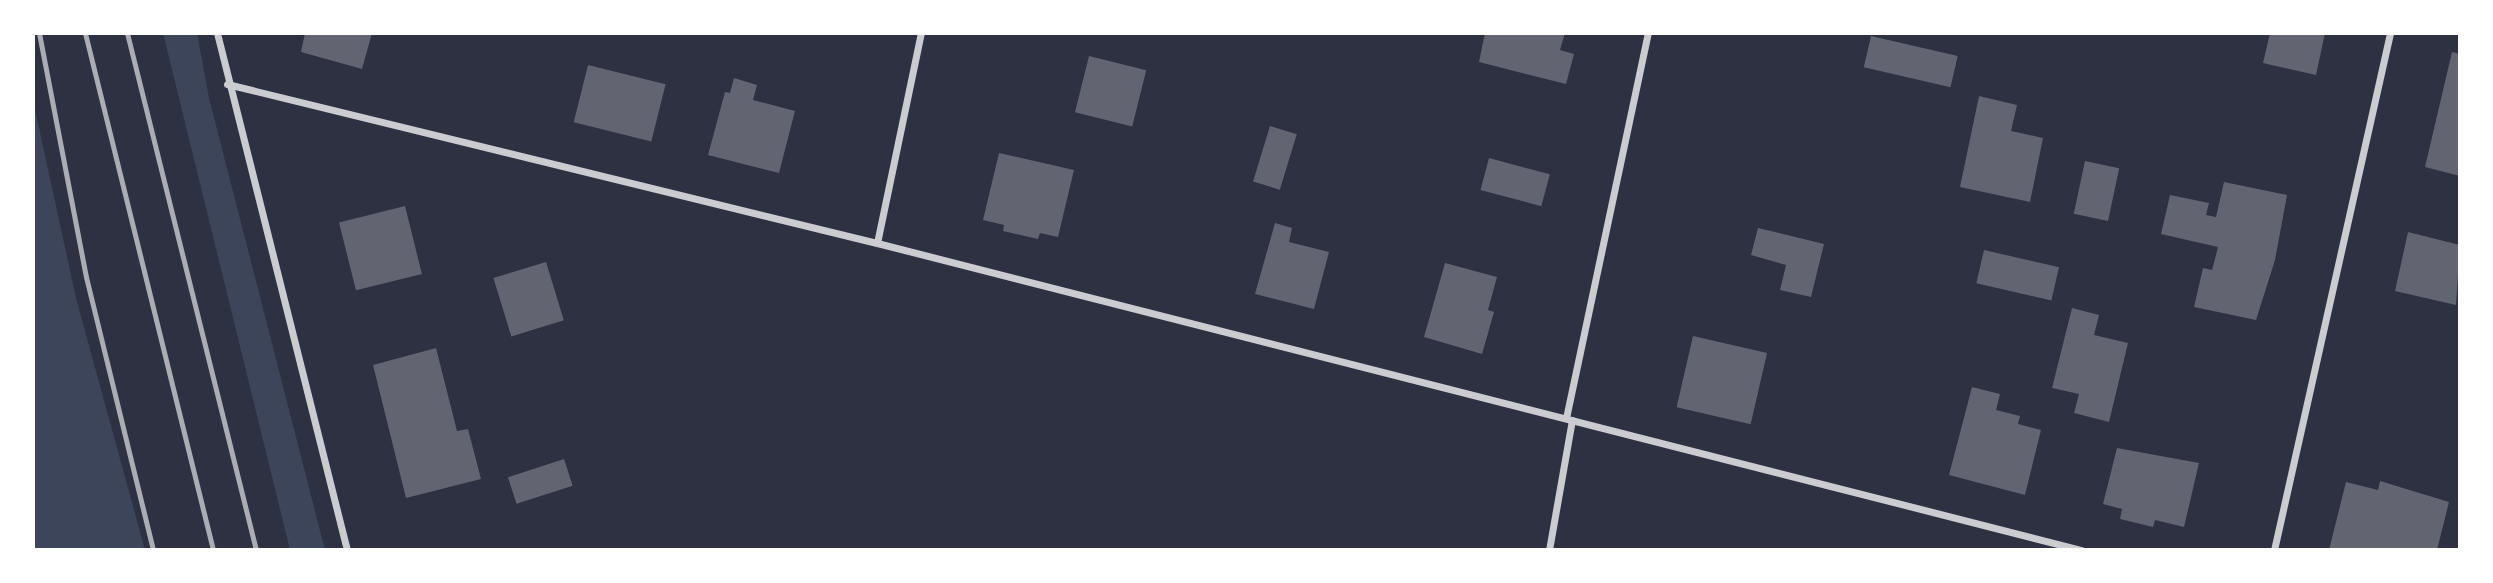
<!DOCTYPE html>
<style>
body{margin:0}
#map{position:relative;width:2493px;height:583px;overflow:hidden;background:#2d3142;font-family:Signika,sans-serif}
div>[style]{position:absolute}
.green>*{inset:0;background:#3c4559}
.building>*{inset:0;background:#626471;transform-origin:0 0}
.minor>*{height:7px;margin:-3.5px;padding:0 3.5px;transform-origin:3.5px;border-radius:3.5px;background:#caccd0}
.rail>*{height:5px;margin:-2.5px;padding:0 2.5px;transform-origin:2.5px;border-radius:2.5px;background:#abadb3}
span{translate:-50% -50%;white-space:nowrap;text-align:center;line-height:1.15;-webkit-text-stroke:5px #fff;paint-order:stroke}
.frame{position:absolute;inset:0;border:35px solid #fff;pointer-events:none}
</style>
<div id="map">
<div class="green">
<i style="clip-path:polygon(163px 33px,197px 33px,209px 98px,325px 550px,290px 550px)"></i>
<i style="clip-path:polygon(33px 100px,76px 298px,145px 550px,33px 550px)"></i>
</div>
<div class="building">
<i style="clip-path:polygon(305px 33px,372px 33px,362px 69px,301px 52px)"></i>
<i style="clip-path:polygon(1485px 33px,1565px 33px,1560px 50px,1574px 54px,1566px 84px,1479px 62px)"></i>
<i style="clip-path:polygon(2270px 33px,2325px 33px,2316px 75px,2263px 63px)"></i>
<i style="left:1871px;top:36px;width:89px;height:32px;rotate:13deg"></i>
<i style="clip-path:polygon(2452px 52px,2460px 54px,2460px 176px,2425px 167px)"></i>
<i style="left:1089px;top:56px;width:59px;height:58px;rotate:14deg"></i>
<i style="left:588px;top:65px;width:80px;height:59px;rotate:14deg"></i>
<i style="clip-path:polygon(734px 78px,757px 85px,753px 100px,795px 111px,779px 173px,708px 155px,725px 92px,730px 93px)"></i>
<i style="clip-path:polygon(1979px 96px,2017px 105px,2011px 131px,2043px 138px,2030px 202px,1960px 187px)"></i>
<i style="left:1270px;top:126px;width:28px;height:58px;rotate:17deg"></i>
<i style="clip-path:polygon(999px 153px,1074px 170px,1058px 237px,1040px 233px,1038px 239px,1003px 231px,1004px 225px,983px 220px)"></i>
<i style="left:1489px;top:158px;width:63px;height:33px;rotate:15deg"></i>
<i style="left:2085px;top:161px;width:35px;height:54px;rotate:12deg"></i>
<i style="clip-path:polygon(2224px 182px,2287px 195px,2275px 260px,2256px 320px,2194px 307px,2203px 268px,2212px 270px,2218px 247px,2161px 234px,2170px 195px,2209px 203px,2206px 215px,2216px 217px)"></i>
<i style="left:405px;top:206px;width:70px;height:68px;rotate:76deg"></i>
<i style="clip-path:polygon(1275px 223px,1292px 228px,1289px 242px,1329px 252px,1314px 309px,1255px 294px)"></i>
<i style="clip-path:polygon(1758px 228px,1824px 244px,1811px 297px,1780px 290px,1786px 265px,1751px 255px)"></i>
<i style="clip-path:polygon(2408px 232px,2460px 245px,2456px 305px,2395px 291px)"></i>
<i style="left:1984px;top:250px;width:77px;height:34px;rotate:13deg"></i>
<i style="left:546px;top:262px;width:61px;height:55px;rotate:73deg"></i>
<i style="clip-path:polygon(1445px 263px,1497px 277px,1488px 310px,1494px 312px,1482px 354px,1424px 337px)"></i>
<i style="clip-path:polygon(2072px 308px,2099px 315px,2094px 335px,2128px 343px,2109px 422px,2074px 413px,2079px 394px,2052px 388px)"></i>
<i style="left:1693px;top:336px;width:76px;height:73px;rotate:13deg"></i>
<i style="clip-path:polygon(436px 348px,457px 431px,468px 429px,481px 479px,406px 498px,373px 365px)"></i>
<i style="clip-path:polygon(1972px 387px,2000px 394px,1996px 410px,2020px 416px,2018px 424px,2041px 430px,2025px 495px,1949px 475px)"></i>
<i style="clip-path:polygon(2117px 448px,2199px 463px,2184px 527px,2155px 520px,2153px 527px,2120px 519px,2122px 509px,2103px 504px)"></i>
<i style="left:564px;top:459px;width:28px;height:59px;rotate:72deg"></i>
<i style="clip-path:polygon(2380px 481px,2449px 502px,2437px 550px,2329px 550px,2346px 482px,2378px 490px)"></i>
</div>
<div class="minor">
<i style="left:217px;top:33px;width:533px;rotate:75.89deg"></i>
<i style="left:227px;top:84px;width:669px;rotate:13.75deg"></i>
<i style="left:877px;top:243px;width:1243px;rotate:14.3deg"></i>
<i style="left:877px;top:243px;width:215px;rotate:-78.2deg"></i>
<i style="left:1566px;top:418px;width:394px;rotate:-78deg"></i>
<i style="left:1549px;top:550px;width:132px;rotate:-80deg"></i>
<i style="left:2274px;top:550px;width:530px;rotate:-77.35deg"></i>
</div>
<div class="rail">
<i style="left:39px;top:33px;width:248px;rotate:79.1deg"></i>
<i style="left:86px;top:277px;width:281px;rotate:76.2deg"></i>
<i style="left:85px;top:33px;width:533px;rotate:76.09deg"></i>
<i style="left:127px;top:33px;width:533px;rotate:75.99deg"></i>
</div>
<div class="frame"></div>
</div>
